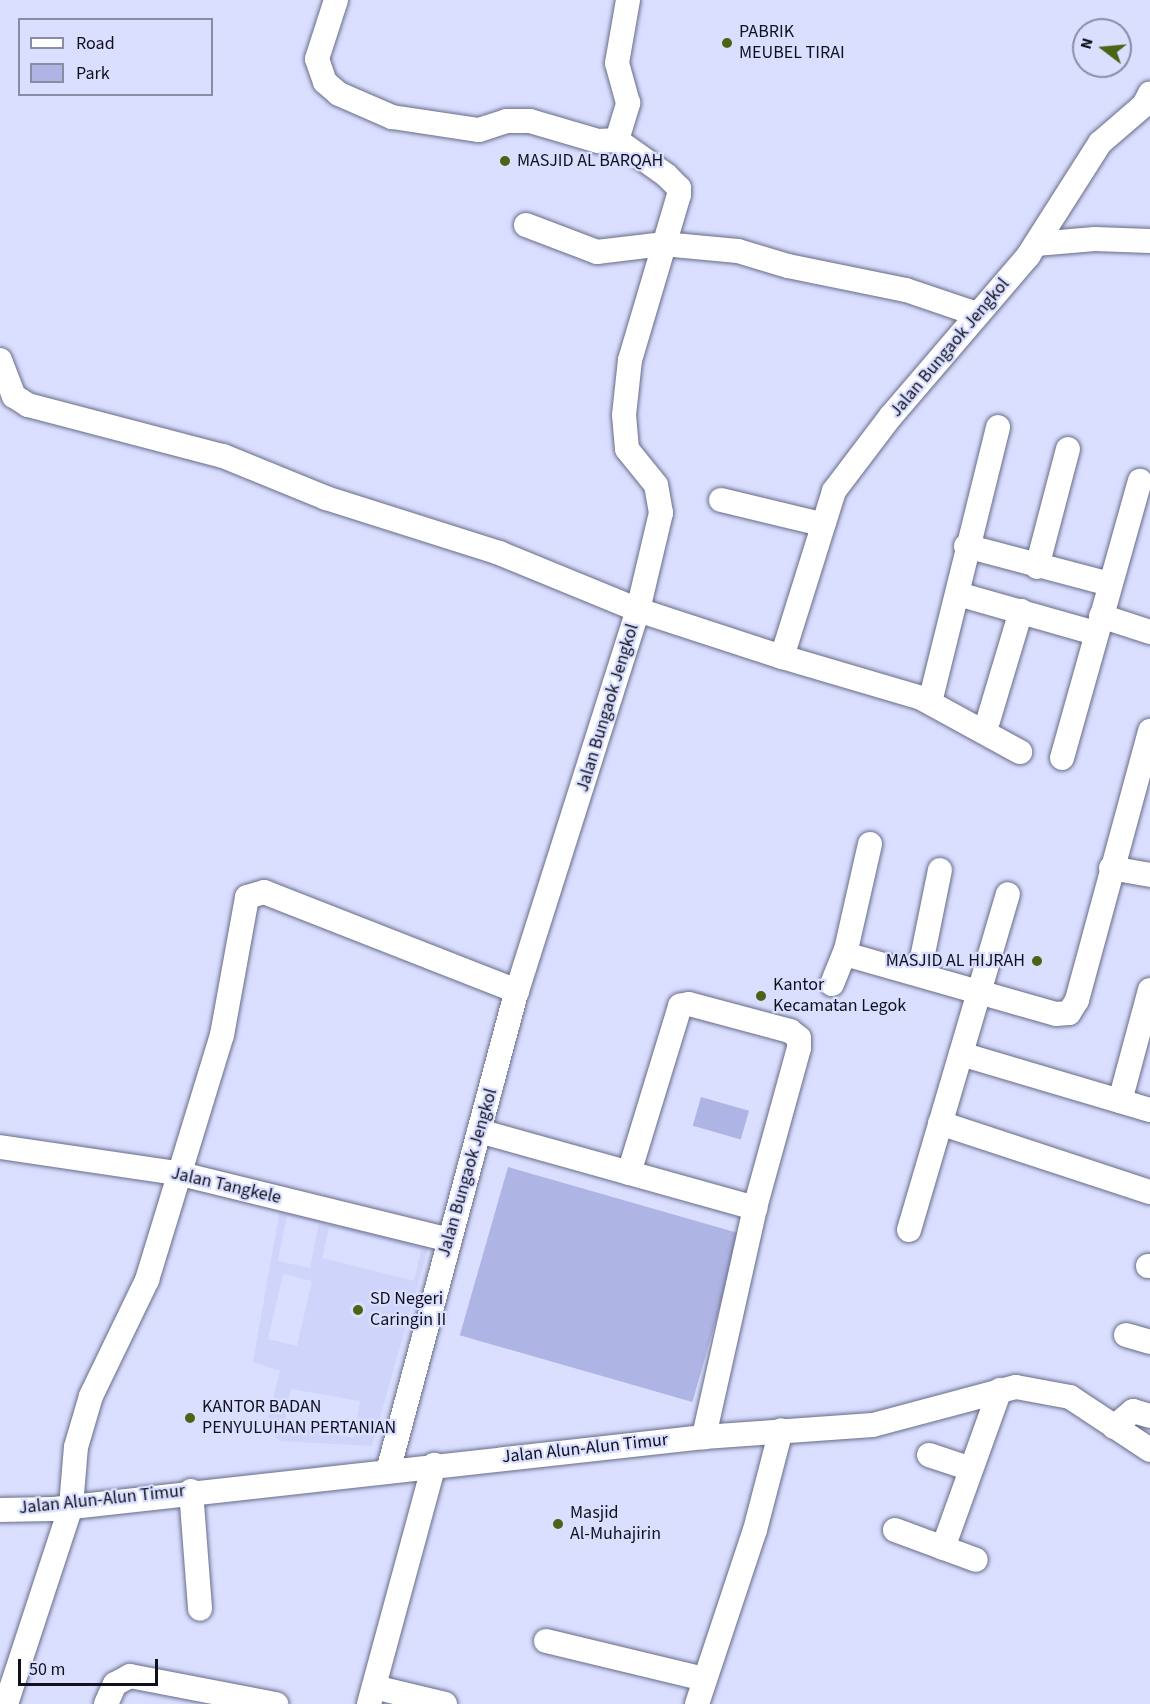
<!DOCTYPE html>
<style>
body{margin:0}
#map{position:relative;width:1150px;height:1704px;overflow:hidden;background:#dadfff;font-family:"Source Sans 3",sans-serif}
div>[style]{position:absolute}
.built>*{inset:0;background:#ced4fa}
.green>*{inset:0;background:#aeb5e4;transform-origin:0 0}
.roads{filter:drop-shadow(0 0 2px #686c88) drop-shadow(0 0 2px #686c88)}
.minor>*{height:24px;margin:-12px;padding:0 12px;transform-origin:12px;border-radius:12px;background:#fff}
.dots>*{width:16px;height:16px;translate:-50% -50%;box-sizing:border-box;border:3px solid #dadfff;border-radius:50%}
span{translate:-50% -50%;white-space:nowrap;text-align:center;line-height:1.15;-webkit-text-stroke:4.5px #dadfff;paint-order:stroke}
.poi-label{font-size:18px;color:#10111c}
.left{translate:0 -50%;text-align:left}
.right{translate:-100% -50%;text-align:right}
.street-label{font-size:18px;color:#10111c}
.legend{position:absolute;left:18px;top:18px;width:195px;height:78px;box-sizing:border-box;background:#dadfff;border:2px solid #898da4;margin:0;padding:8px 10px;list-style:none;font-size:18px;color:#10111c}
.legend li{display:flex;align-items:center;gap:12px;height:30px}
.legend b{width:30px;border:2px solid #898da4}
.north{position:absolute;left:1072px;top:18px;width:60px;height:60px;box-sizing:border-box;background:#dadfff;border:2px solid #898da4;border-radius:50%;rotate:286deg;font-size:16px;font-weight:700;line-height:24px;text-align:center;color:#10111c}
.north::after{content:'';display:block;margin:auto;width:21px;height:27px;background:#496415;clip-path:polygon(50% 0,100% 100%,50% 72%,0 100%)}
.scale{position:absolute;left:18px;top:1659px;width:140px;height:27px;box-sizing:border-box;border:3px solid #10111c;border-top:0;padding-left:8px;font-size:18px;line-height:21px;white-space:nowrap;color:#10111c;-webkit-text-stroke:4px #dadfff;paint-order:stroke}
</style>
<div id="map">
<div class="built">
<i style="clip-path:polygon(evenodd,281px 1204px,430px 1241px,372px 1446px,280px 1441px,266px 1426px,280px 1371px,253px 1362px,281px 1204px,287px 1216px,319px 1223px,310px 1268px,278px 1261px,287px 1216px,281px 1204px,329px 1227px,421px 1250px,414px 1281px,322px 1258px,329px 1227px,281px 1204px,283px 1274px,312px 1281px,297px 1346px,268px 1339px,283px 1274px,281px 1204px,291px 1389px,360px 1401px,354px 1438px,284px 1425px,291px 1389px)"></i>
</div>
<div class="green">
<i style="left:701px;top:1097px;width:50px;height:30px;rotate:16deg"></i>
<i style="left:508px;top:1167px;width:242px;height:175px;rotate:16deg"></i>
</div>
<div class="roads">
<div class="minor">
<i style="left:336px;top:0;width:62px;rotate:107.9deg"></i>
<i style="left:317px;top:59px;width:24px;rotate:71deg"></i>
<i style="left:325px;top:82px;width:18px;rotate:41deg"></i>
<i style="left:339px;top:94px;width:58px;rotate:23.5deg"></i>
<i style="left:392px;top:117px;width:88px;rotate:8.5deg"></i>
<i style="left:479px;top:130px;width:28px;rotate:-18deg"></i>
<i style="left:506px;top:121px;width:24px"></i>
<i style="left:530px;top:121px;width:71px;rotate:16.4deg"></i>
<i style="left:598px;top:141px;width:19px;rotate:-3deg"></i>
<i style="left:526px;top:225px;width:76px;rotate:20.8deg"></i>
<i style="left:597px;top:252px;width:66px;rotate:-6.9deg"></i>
<i style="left:663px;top:244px;width:75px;rotate:5.3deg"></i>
<i style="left:738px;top:251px;width:52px;rotate:16.7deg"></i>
<i style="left:788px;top:266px;width:120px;rotate:11.5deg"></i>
<i style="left:906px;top:290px;width:75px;rotate:18.7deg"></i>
<i style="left:1036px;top:244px;width:59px;rotate:-4.8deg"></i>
<i style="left:1095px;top:239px;width:55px;rotate:2.1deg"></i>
<i style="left:0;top:360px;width:39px;rotate:69deg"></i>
<i style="left:14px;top:396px;width:17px;rotate:33deg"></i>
<i style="left:28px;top:405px;width:202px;rotate:14.7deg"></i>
<i style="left:223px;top:456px;width:111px;rotate:22.2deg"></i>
<i style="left:326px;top:498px;width:182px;rotate:17.6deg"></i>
<i style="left:499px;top:553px;width:150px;rotate:22.3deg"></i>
<i style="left:638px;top:610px;width:151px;rotate:18.1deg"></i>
<i style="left:782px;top:657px;width:174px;rotate:-72.6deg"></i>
<i style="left:834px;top:491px;width:94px;rotate:-52.8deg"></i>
<i style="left:891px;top:416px;width:211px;rotate:-49.4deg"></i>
<i style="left:1028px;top:256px;width:134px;rotate:-57.5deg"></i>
<i style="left:1100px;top:143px;width:58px;rotate:-40.8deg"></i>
<i style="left:1144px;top:105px;width:13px;rotate:-63deg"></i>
<i style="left:721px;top:500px;width:103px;rotate:13.5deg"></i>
<i style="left:966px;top:546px;width:149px;rotate:14.8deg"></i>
<i style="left:1037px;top:567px;width:122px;rotate:-75.3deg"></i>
<i style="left:958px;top:594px;width:142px;rotate:15.9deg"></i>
<i style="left:1101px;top:616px;width:52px;rotate:18.1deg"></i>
<i style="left:782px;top:657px;width:145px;rotate:16.4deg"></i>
<i style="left:921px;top:698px;width:113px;rotate:28.6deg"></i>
<i style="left:932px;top:694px;width:275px;rotate:-76.1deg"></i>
<i style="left:988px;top:721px;width:115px;rotate:-73.3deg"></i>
<i style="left:1062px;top:758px;width:288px;rotate:-74.3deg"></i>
<i style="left:870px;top:844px;width:109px;rotate:102.8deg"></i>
<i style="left:846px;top:950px;width:8px;rotate:45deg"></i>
<i style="left:852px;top:956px;width:212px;rotate:15.9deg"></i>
<i style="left:1056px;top:1014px;width:13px;rotate:-4deg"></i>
<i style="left:1069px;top:1013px;width:15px;rotate:-58deg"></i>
<i style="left:1077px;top:1000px;width:279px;rotate:-74.8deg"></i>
<i style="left:1111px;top:868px;width:40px;rotate:10deg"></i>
<i style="left:919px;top:973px;width:105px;rotate:-78.5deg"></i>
<i style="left:832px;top:984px;width:37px;rotate:-68deg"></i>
<i style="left:961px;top:1054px;width:197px;rotate:16.5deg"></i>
<i style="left:1120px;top:1101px;width:115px;rotate:-74.9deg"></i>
<i style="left:940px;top:1123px;width:221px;rotate:18.2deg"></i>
<i style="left:479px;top:1131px;width:287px;rotate:15.6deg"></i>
<i style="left:755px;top:1208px;width:235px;rotate:102.6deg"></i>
<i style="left:0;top:1147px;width:179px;rotate:8.4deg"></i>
<i style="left:177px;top:1173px;width:280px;rotate:13.8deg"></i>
<i style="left:629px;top:1173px;width:175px;rotate:-73deg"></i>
<i style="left:680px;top:1006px;width:9px;rotate:-13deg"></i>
<i style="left:689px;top:1004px;width:105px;rotate:15deg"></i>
<i style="left:790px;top:1031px;width:11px;rotate:38deg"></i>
<i style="left:799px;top:1038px;width:10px;rotate:90deg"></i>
<i style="left:799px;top:1048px;width:166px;rotate:105.4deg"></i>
<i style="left:909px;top:1230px;width:350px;rotate:-73.6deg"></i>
<i style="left:1148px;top:1266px;width:2px"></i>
<i style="left:1126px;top:1335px;width:25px;rotate:16deg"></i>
<i style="left:1114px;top:1427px;width:25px;rotate:-40deg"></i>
<i style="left:1133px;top:1411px;width:18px;rotate:16deg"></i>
<i style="left:929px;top:1455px;width:44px;rotate:18.4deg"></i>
<i style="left:388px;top:1471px;width:497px;rotate:-75deg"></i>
<i style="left:517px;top:991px;width:400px;rotate:-72.4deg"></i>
<i style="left:638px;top:610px;width:100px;rotate:-76.7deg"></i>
<i style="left:661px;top:513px;width:28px;rotate:-100deg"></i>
<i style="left:656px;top:485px;width:46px;rotate:-128.9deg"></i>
<i style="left:627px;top:449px;width:34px;rotate:-95deg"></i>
<i style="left:624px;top:415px;width:55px;rotate:-83.8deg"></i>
<i style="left:630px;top:360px;width:172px;rotate:-73.5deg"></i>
<i style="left:679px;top:195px;width:7px;rotate:-90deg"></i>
<i style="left:679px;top:188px;width:18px;rotate:-135deg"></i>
<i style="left:666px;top:175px;width:60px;rotate:-144.5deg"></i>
<i style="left:617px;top:140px;width:39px;rotate:-73deg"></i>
<i style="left:628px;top:103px;width:41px;rotate:-105.4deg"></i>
<i style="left:617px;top:63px;width:64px;rotate:-80.1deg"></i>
<i style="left:191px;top:1491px;width:118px;rotate:85.6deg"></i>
<i style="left:0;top:1510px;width:54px;rotate:-1.1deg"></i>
<i style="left:54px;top:1509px;width:654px;rotate:-6.32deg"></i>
<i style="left:704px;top:1437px;width:169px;rotate:-4.1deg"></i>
<i style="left:873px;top:1425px;width:148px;rotate:-14.9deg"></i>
<i style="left:1016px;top:1387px;width:55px;rotate:10.5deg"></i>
<i style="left:1070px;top:1397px;width:96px;rotate:33.5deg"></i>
<i style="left:895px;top:1530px;width:86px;rotate:20.3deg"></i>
<i style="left:943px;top:1548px;width:168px;rotate:-70.2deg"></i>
<i style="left:546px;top:1641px;width:163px;rotate:13.5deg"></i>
<i style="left:374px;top:1687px;width:73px;rotate:13.5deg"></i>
<i style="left:6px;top:1704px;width:208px;rotate:-71.8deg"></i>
<i style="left:71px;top:1506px;width:59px;rotate:-85.2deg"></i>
<i style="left:76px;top:1447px;width:53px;rotate:-73.6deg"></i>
<i style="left:91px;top:1396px;width:129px;rotate:-64.2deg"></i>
<i style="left:147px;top:1280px;width:256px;rotate:-73deg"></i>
<i style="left:222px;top:1035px;width:140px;rotate:-79.7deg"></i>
<i style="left:247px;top:897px;width:18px;rotate:-16deg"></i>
<i style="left:264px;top:892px;width:272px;rotate:21.4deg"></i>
<i style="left:106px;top:1704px;width:22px;rotate:-66deg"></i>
<i style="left:115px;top:1684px;width:17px;rotate:-28deg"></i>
<i style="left:130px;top:1676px;width:149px;rotate:10.9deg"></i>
<i style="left:369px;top:1704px;width:248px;rotate:-74.8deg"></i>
<i style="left:697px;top:1704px;width:183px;rotate:-71.6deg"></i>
<i style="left:755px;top:1530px;width:103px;rotate:-75.4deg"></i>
</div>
</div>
<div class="dots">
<i style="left:727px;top:43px;background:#496415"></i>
<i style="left:505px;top:161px;background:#496415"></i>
<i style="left:1037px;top:961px;background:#496415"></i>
<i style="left:761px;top:996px;background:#496415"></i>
<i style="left:358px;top:1310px;background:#496415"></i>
<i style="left:190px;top:1418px;background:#496415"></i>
<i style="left:558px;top:1524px;background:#496415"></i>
</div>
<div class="poi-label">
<span class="left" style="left:739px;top:43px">PABRIK<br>MEUBEL TIRAI</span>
<span class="left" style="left:517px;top:161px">MASJID AL BARQAH</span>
<span class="right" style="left:1025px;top:961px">MASJID AL HIJRAH</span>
<span class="left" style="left:773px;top:996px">Kantor<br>Kecamatan Legok</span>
<span class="left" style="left:370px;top:1310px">SD Negeri<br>Caringin II</span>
<span class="left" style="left:202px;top:1418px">KANTOR BADAN<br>PENYULUHAN PERTANIAN</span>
<span class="left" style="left:570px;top:1524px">Masjid<br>Al-Muhajirin</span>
</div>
<div class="street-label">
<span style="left:950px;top:348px;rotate:-50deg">Jalan Bungaok Jengkol</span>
<span style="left:608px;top:708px;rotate:-73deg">Jalan Bungaok Jengkol</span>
<span style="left:468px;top:1173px;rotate:-74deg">Jalan Bungaok Jengkol</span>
<span style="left:226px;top:1186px;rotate:13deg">Jalan Tangkele</span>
<span style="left:585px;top:1449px;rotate:-6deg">Jalan Alun-Alun Timur</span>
<span style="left:102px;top:1500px;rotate:-6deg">Jalan Alun-Alun Timur</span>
</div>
<ul class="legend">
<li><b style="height:8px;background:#fff"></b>Road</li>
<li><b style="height:16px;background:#aeb5e4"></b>Park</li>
</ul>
<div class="north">N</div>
<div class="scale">50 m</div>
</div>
